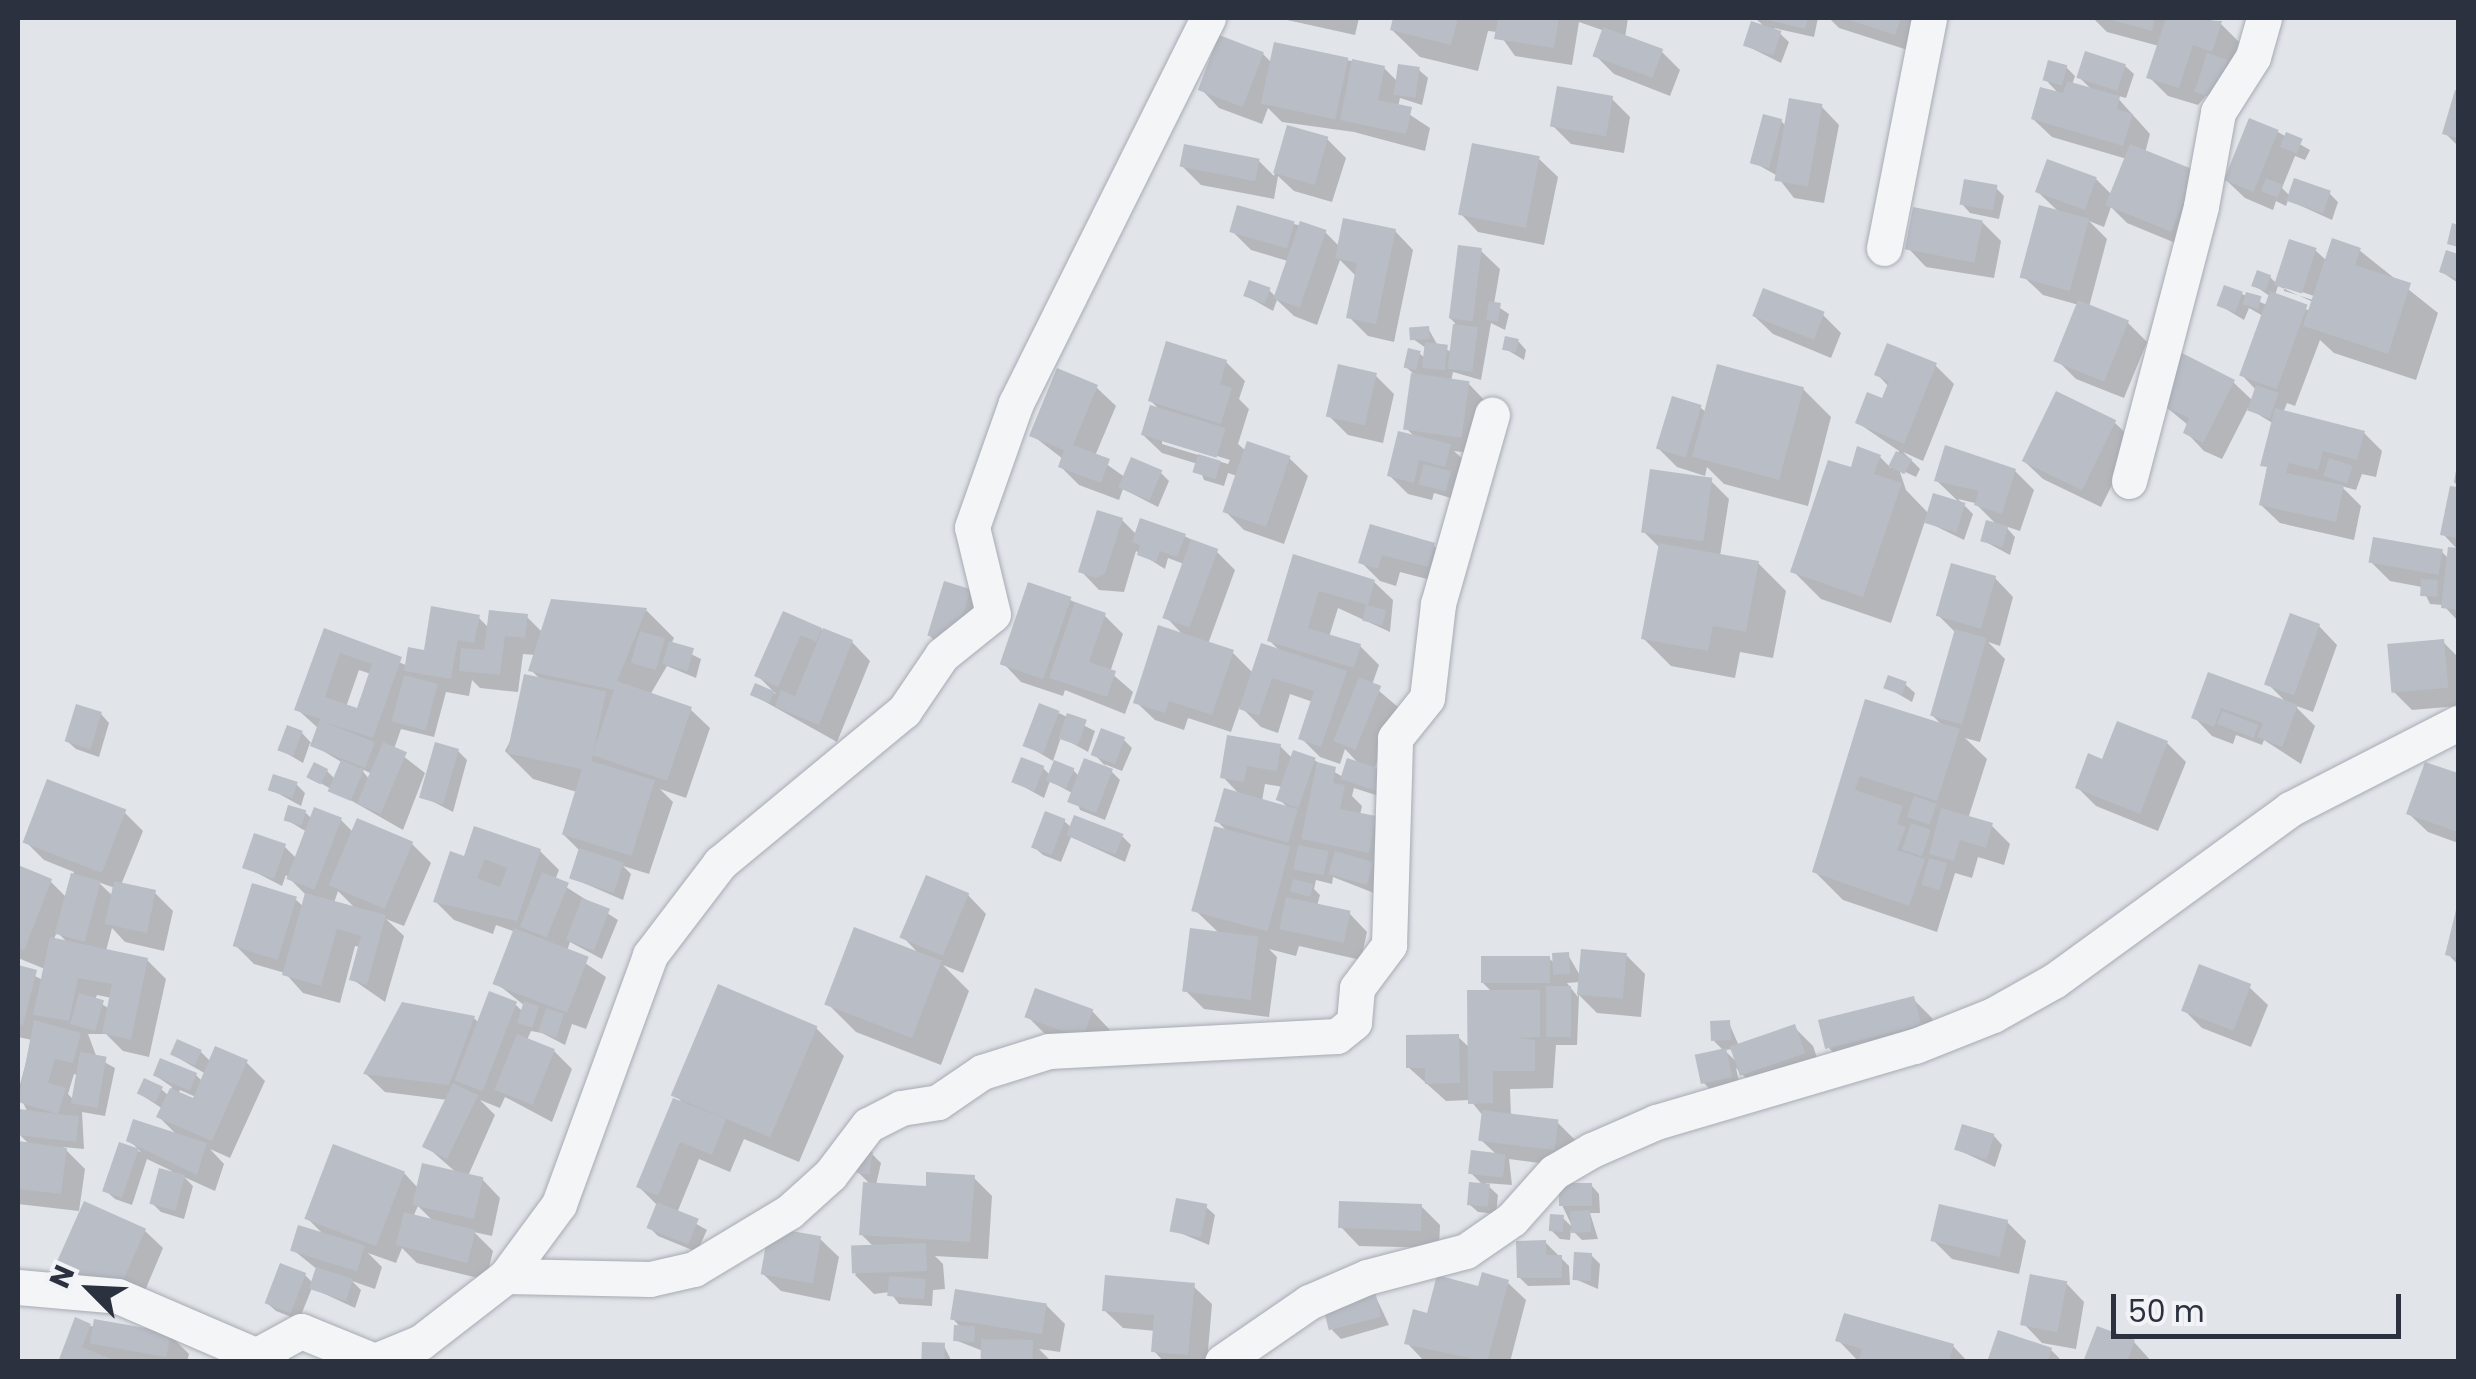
<!DOCTYPE html>
<style>
body{margin:0}
#map{position:relative;width:2476px;height:1379px;overflow:hidden;background:#e1e4e9;font-family:Poppins,sans-serif}
div>[style]{position:absolute}
.shadow>*{inset:0;background:#0003}
.building>*{inset:0;background:#b9bdc5;transform-origin:0 0}
.roads{filter:drop-shadow(0 0 2px #a7abb3) drop-shadow(0 0 2px #a7abb3)}
.street>*{height:35px;margin:-17.5px;padding:0 17.5px;transform-origin:17.5px;border-radius:17.5px;background:#f4f5f7}
span{translate:-50% -50%;white-space:nowrap;text-align:center;line-height:1.15;-webkit-text-stroke:9px #f1f3f6;paint-order:stroke}
.frame{position:absolute;inset:0;border:20px solid #2b313f;pointer-events:none}
.north{position:absolute;left:40px;top:1239px;width:100px;height:100px;-webkit-text-stroke:8px #f1f3f6;paint-order:stroke;rotate:294deg;font-size:28px;font-weight:700;line-height:40px;text-align:center;color:#2b313f}
.north::after{content:'';display:block;margin:auto;width:35px;height:45px;background:#2b313f;clip-path:polygon(50% 0,100% 100%,50% 72%,0 100%)}
.scale{position:absolute;left:2111px;top:1294px;width:290px;height:45px;box-sizing:border-box;border:5px solid #2b313f;border-top:0;padding-left:12px;font-size:30px;line-height:35px;white-space:nowrap;color:#2b313f;-webkit-text-stroke:8px #f1f3f6;paint-order:stroke}
</style>
<div id="map">
<div class="shadow">
<i style="clip-path:polygon(1278px 18px,1359px 18px,1355px 35px)"></i>
<i style="clip-path:polygon(1395px 18px,1628px 18px,1625px 38px,1661px 51px,1680px 70px,1670px 96px,1614px 74px,1595px 55px,1605px 31px,1579px 22px,1572px 65px,1515px 56px,1498px 32px,1488px 31px,1478px 71px,1420px 57px,1392px 30px)"></i>
<i style="clip-path:polygon(1755px 18px,1818px 18px,1814px 37px,1774px 28px,1789px 42px,1781px 63px,1745px 45px,1767px 29px)"></i>
<i style="clip-path:polygon(1829px 18px,1925px 18px,1914px 52px,1839px 28px)"></i>
<i style="clip-path:polygon(2093px 18px,2203px 18px,2220px 23px,2239px 42px,2231px 67px,2198px 105px,2168px 96px,2149px 77px,2159px 46px,2107px 32px)"></i>
<i style="clip-path:polygon(1263px 54px,1272px 63px,1347px 60px,1384px 68px,1397px 81px,1419px 70px,1428px 78px,1422px 105px,1400px 98px,1398px 107px,1430px 128px,1425px 151px,1354px 132px,1282px 122px,1268px 108px,1262px 124px,1219px 108px,1201px 89px)"></i>
<i style="clip-path:polygon(2125px 66px,2134px 74px,2126px 98px,2115px 95px,2150px 134px,2145px 153px,2194px 174px,2190px 249px,2127px 223px,2111px 207px,2104px 227px,2089px 221px,2107px 239px,2089px 307px,2128px 323px,2147px 342px,2124px 398px,2076px 379px,2057px 360px,2079px 305px,2043px 295px,2024px 277px,2060px 213px,2038px 192px,2096px 179px,2112px 195px,2127px 159px,2052px 137px,2033px 119px,2060px 95px,2045px 79px,2066px 67px,2075px 76px,2072px 85px,2093px 91px,2080px 78px)"></i>
<i style="clip-path:polygon(2456px 94px,2458px 94px,2458px 146px,2445px 133px)"></i>
<i style="clip-path:polygon(1612px 99px,1630px 117px,1624px 153px,1571px 144px,1552px 125px)"></i>
<i style="clip-path:polygon(1821px 106px,1839px 125px,1824px 203px,1794px 198px,1776px 175px,1753px 162px,1781px 121px,1786px 126px)"></i>
<i style="clip-path:polygon(1288px 128px,1327px 139px,1346px 158px,1332px 202px,1294px 191px,1278px 176px,1274px 199px,1201px 185px,1182px 166px,1259px 161px,1274px 176px)"></i>
<i style="clip-path:polygon(2278px 132px,2310px 150px,2305px 160px,2295px 156px,2282px 188px,2290px 196px,2329px 193px,2338px 202px,2332px 220px,2288px 200px,2286px 206px,2276px 201px,2273px 210px,2245px 198px,2226px 180px)"></i>
<i style="clip-path:polygon(1539px 159px,1558px 177px,1544px 245px,1478px 232px,1460px 213px)"></i>
<i style="clip-path:polygon(1995px 187px,2004px 196px,1999px 219px,1970px 213px,1962px 204px)"></i>
<i style="clip-path:polygon(1982px 222px,2001px 241px,1994px 278px,1926px 267px,1908px 248px)"></i>
<i style="clip-path:polygon(1294px 224px,1325px 232px,1340px 247px,1395px 231px,1413px 250px,1394px 342px,1368px 336px,1349px 317px,1357px 277px,1340px 260px,1317px 325px,1294px 316px,1277px 300px,1273px 311px,1245px 295px,1269px 290px,1276px 297px,1288px 261px,1251px 250px,1232px 231px)"></i>
<i style="clip-path:polygon(evenodd,2315px 250px,2327px 261px,2359px 250px,2438px 313px,2416px 380px,2334px 353px,2320px 340px,2295px 406px,2287px 403px,2283px 413px,2364px 433px,2382px 451px,2376px 477px,2362px 474px,2356px 490px,2341px 486px,2361px 506px,2354px 540px,2280px 523px,2261px 505px,2274px 424px,2248px 408px,2222px 459px,2204px 451px,2186px 432px,2188px 425px,2160px 402px,2233px 382px,2252px 400px,2256px 390px,2241px 374px,2263px 316px,2249px 308px,2244px 320px,2219px 305px,2242px 294px,2267px 305px,2271px 297px,2254px 285px,2270px 277px,2277px 284px,2315px 250px,2278px 286px,2313px 302px,2310px 311px,2275px 295px,2278px 286px,2315px 250px,2284px 286px,2314px 296px,2313px 300px,2284px 291px,2284px 286px)"></i>
<i style="clip-path:polygon(1481px 251px,1500px 269px,1494px 304px,1509px 314px,1505px 330px,1491px 323px,1481px 380px,1453px 372px,1451px 381px,1468px 383px,1486px 402px,1479px 454px,1454px 451px,1469px 465px,1454px 499px,1434px 493px,1432px 500px,1408px 494px,1389px 475px,1416px 438px,1406px 428px,1414px 374px,1407px 368px,1419px 353px,1425px 358px,1426px 348px,1413px 339px,1428px 328px,1438px 346px,1452px 352px,1455px 323px,1449px 317px)"></i>
<i style="clip-path:polygon(2448px 254px,2458px 257px,2458px 283px,2442px 272px)"></i>
<i style="clip-path:polygon(1822px 314px,1841px 333px,1831px 358px,1773px 334px,1754px 316px)"></i>
<i style="clip-path:polygon(1518px 341px,1526px 350px,1524px 360px,1504px 348px)"></i>
<i style="clip-path:polygon(evenodd,1226px 362px,1245px 381px,1239px 399px,1249px 409px,1238px 444px,1246px 451px,1289px 458px,1308px 476px,1284px 544px,1244px 530px,1225px 511px,1237px 476px,1228px 473px,1224px 486px,1204px 480px,1198px 464px,1162px 453px,1143px 435px,1161px 411px,1150px 400px,1226px 362px,1162px 439px,1230px 460px,1228px 464px,1162px 444px,1162px 439px)"></i>
<i style="clip-path:polygon(1935px 365px,1954px 384px,1923px 461px,1903px 452px,1920px 469px,1916px 477px,1899px 469px,1906px 490px,1929px 514px,1961px 504px,1936px 480px,2015px 471px,2034px 490px,2020px 531px,2005px 526px,2015px 537px,2010px 555px,1982px 540px,1998px 526px,1975px 503px,1958px 499px,1973px 514px,1964px 540px,1925px 521px,1891px 623px,1821px 599px,1793px 571px,1852px 470px,1880px 457px,1891px 468px,1899px 451px,1858px 423px,1883px 401px,1889px 387px,1877px 374px)"></i>
<i style="clip-path:polygon(1058px 372px,1097px 388px,1116px 406px,1095px 456px,1126px 478px,1160px 472px,1169px 481px,1158px 507px,1123px 489px,1119px 500px,1079px 485px,1061px 467px,1063px 459px,1032px 435px)"></i>
<i style="clip-path:polygon(1375px 375px,1394px 394px,1383px 443px,1348px 435px,1329px 416px)"></i>
<i style="clip-path:polygon(1803px 389px,1831px 417px,1808px 506px,1724px 484px,1707px 467px,1705px 476px,1677px 467px,1658px 448px,1701px 408px,1707px 413px)"></i>
<i style="clip-path:polygon(2057px 394px,2115px 423px,2134px 441px,2101px 507px,2043px 479px,2024px 461px)"></i>
<i style="clip-path:polygon(2458px 459px,2458px 486px,2454px 482px)"></i>
<i style="clip-path:polygon(1711px 481px,1729px 499px,1720px 556px,1758px 563px,1786px 591px,1773px 658px,1740px 652px,1735px 678px,1671px 666px,1643px 638px,1660px 548px,1643px 531px)"></i>
<i style="clip-path:polygon(2452px 489px,2458px 490px,2458px 550px,2443px 534px)"></i>
<i style="clip-path:polygon(evenodd,1122px 520px,1137px 535px,1184px 536px,1216px 551px,1235px 570px,1208px 644px,1233px 653px,1254px 674px,1281px 652px,1270px 641px,1294px 558px,1374px 582px,1393px 600px,1390px 632px,1338px 608px,1329px 637px,1360px 646px,1379px 665px,1372px 685px,1398px 707px,1374px 770px,1385px 798px,1354px 788px,1352px 796px,1362px 806px,1360px 815px,1375px 818px,1393px 837px,1374px 893px,1333px 877px,1332px 884px,1316px 880px,1314px 889px,1320px 895px,1317px 906px,1349px 913px,1367px 932px,1361px 960px,1299px 946px,1296px 956px,1269px 949px,1277px 957px,1269px 1017px,1204px 1009px,1186px 991px,1220px 934px,1195px 910px,1228px 832px,1217px 821px,1241px 796px,1223px 777px,1280px 746px,1293px 759px,1314px 760px,1343px 777px,1361px 766px,1345px 749px,1340px 764px,1320px 757px,1301px 738px,1313px 702px,1290px 694px,1278px 733px,1261px 727px,1240px 706px,1231px 732px,1188px 718px,1184px 730px,1155px 720px,1136px 702px,1185px 637px,1166px 617px,1184px 564px,1168px 558px,1165px 569px,1136px 551px,1124px 592px,1099px 590px,1081px 571px,1122px 520px,1265px 784px,1283px 787px,1279px 799px,1290px 810px,1262px 801px,1265px 784px)"></i>
<i style="clip-path:polygon(1372px 527px,1433px 545px,1452px 564px,1446px 584px,1400px 572px,1396px 586px,1380px 581px,1361px 562px)"></i>
<i style="clip-path:polygon(2450px 549px,2458px 550px,2458px 621px,2443px 605px,2430px 604px,2422px 587px,2390px 581px,2371px 562px,2442px 552px,2449px 559px)"></i>
<i style="clip-path:polygon(1995px 578px,2013px 597px,2000px 646px,1988px 642px,2005px 659px,1980px 742px,1965px 738px,1987px 759px,1968px 819px,1991px 825px,2010px 844px,2004px 865px,1978px 857px,1972px 878px,1955px 873px,1937px 932px,1843px 900px,1815px 872px,1867px 702px,1943px 726px,1931px 714px,1956px 633px,1938px 615px)"></i>
<i style="clip-path:polygon(969px 591px,978px 600px,961px 651px,937px 643px,928px 634px)"></i>
<i style="clip-path:polygon(1070px 600px,1104px 615px,1123px 634px,1110px 672px,1133px 692px,1125px 714px,1065px 690px,1063px 696px,1021px 682px,1003px 663px)"></i>
<i style="clip-path:polygon(evenodd,646px 610px,674px 638px,671px 644px,701px 659px,696px 678px,667px 666px,650px 695px,691px 710px,710px 728px,686px 798px,660px 789px,673px 802px,649px 874px,623px 866px,631px 874px,623px 900px,572px 878px,580px 851px,563px 834px,577px 792px,533px 779px,505px 751px,541px 680px,531px 670px,536px 655px,523px 654px,518px 692px,480px 688px,472px 680px,469px 696px,446px 692px,434px 737px,401px 729px,394px 749px,425px 773px,403px 830px,310px 777px,327px 771px,335px 779px,343px 763px,310px 743px,303px 763px,281px 750px,302px 733px,313px 745px,319px 729px,297px 709px,325px 631px,408px 666px,478px 617px,489px 628px,526px 616px,543px 633px,646px 610px,359px 670px,371px 674px,358px 712px,346px 707px,359px 670px,646px 610px,360px 768px,374px 775px,370px 780px,360px 768px)"></i>
<i style="clip-path:polygon(784px 614px,852px 642px,870px 661px,837px 742px,753px 695px,757px 686px,776px 694px,757px 675px)"></i>
<i style="clip-path:polygon(2319px 626px,2337px 645px,2313px 712px,2294px 705px,2315px 726px,2301px 764px,2264px 740px,2262px 745px,2236px 735px,2233px 744px,2212px 736px,2194px 717px,2209px 675px,2288px 704px,2267px 683px)"></i>
<i style="clip-path:polygon(2443px 642px,2458px 657px,2458px 706px,2412px 710px,2393px 691px)"></i>
<i style="clip-path:polygon(1906px 685px,1915px 693px,1912px 702px,1886px 687px)"></i>
<i style="clip-path:polygon(1059px 713px,1095px 731px,1088px 752px,1061px 737px,1053px 761px,1026px 745px)"></i>
<i style="clip-path:polygon(101px 714px,109px 723px,99px 757px,76px 749px,67px 741px)"></i>
<i style="clip-path:polygon(1123px 739px,1132px 748px,1122px 771px,1104px 764px,1120px 780px,1105px 820px,1080px 810px,1074px 794px,1050px 781px,1044px 798px,1015px 782px,1043px 768px,1050px 775px,1073px 770px,1080px 777px,1110px 771px,1094px 754px)"></i>
<i style="clip-path:polygon(2167px 743px,2186px 762px,2158px 831px,2096px 806px,2078px 788px,2104px 762px)"></i>
<i style="clip-path:polygon(458px 751px,467px 760px,453px 812px,424px 797px)"></i>
<i style="clip-path:polygon(2426px 765px,2458px 776px,2458px 843px,2428px 832px,2409px 814px)"></i>
<i style="clip-path:polygon(296px 784px,305px 793px,301px 806px,270px 789px)"></i>
<i style="clip-path:polygon(evenodd,124px 812px,143px 831px,121px 885px,155px 893px,173px 911px,164px 951px,125px 942px,112px 928px,106px 951px,147px 960px,166px 979px,149px 1057px,123px 1051px,106px 1034px,88px 1034px,97px 1058px,115px 1068px,105px 1116px,82px 1112px,84px 1149px,63px 1147px,85px 1169px,79px 1211px,18px 1204px,18px 1144px,30px 1145px,19px 1134px,28px 1113px,18px 1092px,32px 1040px,18px 1037px,18px 968px,43px 980px,45px 969px,18px 958px,18px 868px,51px 882px,67px 898px,74px 872px,44px 860px,25px 841px,124px 812px,98px 882px,115px 888px,113px 896px,98px 882px,124px 812px,57px 932px,68px 943px,53px 941px,57px 932px,124px 812px,97px 995px,112px 998px,110px 1009px,95px 1000px,97px 995px,124px 812px,74px 1074px,78px 1075px,73px 1099px,68px 1094px,74px 1074px)"></i>
<i style="clip-path:polygon(evenodd,305px 812px,312px 819px,341px 820px,354px 833px,412px 844px,431px 863px,404px 926px,386px 919px,404px 936px,385px 1002px,352px 979px,361px 947px,355px 946px,340px 1003px,303px 993px,285px 973px,254px 964px,235px 945px,295px 899px,304px 907px,307px 896px,286px 875px,282px 886px,245px 867px,284px 846px,296px 858px,307px 832px,287px 820px,305px 812px,338px 891px,357px 910px,334px 903px,338px 891px)"></i>
<i style="clip-path:polygon(1064px 821px,1072px 828px,1123px 837px,1131px 845px,1125px 862px,1071px 837px,1061px 862px,1043px 855px,1034px 847px)"></i>
<i style="clip-path:polygon(evenodd,540px 851px,559px 870px,555px 880px,618px 920px,602px 959px,570px 942px,567px 951px,606px 977px,586px 1029px,572px 1024px,565px 1045px,542px 1033px,531px 1031px,527px 1040px,554px 1051px,572px 1069px,552px 1122px,505px 1097px,500px 1108px,480px 1100px,495px 1115px,468px 1176px,482px 1179px,500px 1198px,492px 1236px,474px 1232px,493px 1251px,486px 1280px,417px 1263px,402px 1248px,396px 1263px,368px 1253px,382px 1267px,375px 1289px,352px 1281px,361px 1290px,355px 1308px,312px 1288px,299px 1320px,276px 1311px,267px 1303px,305px 1275px,314px 1284px,318px 1270px,292px 1249px,325px 1236px,308px 1219px,404px 1173px,419px 1189px,458px 1174px,427px 1147px,448px 1100px,385px 1092px,366px 1074px,474px 1018px,479px 1023px,516px 1005px,523px 1012px,525px 1006px,496px 983px,516px 932px,496px 925px,493px 934px,454px 920px,436px 902px,465px 859px,540px 851px,418px 1206px,434px 1222px,413px 1217px,418px 1206px)"></i>
<i style="clip-path:polygon(968px 895px,986px 914px,963px 973px,943px 965px,969px 991px,941px 1065px,856px 1032px,828px 1004px,921px 956px,903px 937px)"></i>
<i style="clip-path:polygon(2458px 911px,2458px 965px,2448px 954px)"></i>
<i style="clip-path:polygon(evenodd,1568px 955px,1581px 977px,1626px 955px,1645px 974px,1641px 1017px,1597px 1013px,1579px 995px,1577px 1045px,1556px 1045px,1553px 1088px,1510px 1089px,1511px 1116px,1556px 1121px,1575px 1140px,1572px 1167px,1509px 1159px,1512px 1185px,1485px 1183px,1498px 1195px,1496px 1214px,1478px 1212px,1469px 1204px,1484px 1186px,1471px 1173px,1497px 1155px,1481px 1140px,1484px 1117px,1470px 1100px,1446px 1101px,1408px 1067px,1458px 1037px,1470px 1048px,1492px 992px,1483px 983px,1549px 958px,1556px 965px,1568px 955px,1580px 982px,1579px 990px,1578px 997px,1567px 983px,1580px 982px)"></i>
<i style="clip-path:polygon(2249px 987px,2268px 1005px,2251px 1047px,2202px 1028px,2183px 1009px)"></i>
<i style="clip-path:polygon(1913px 999px,1932px 1018px,1938px 1044px,1845px 1064px,1826px 1045px)"></i>
<i style="clip-path:polygon(1092px 1011px,1110px 1030px,1101px 1055px,1046px 1035px,1027px 1016px)"></i>
<i style="clip-path:polygon(evenodd,1729px 1023px,1739px 1046px,1794px 1027px,1813px 1046px,1822px 1072px,1760px 1092px,1736px 1068px,1740px 1086px,1713px 1092px,1704px 1083px,1724px 1051px,1714px 1041px,1729px 1023px,1734px 1049px,1739px 1064px,1724px 1050px,1734px 1049px)"></i>
<i style="clip-path:polygon(816px 1028px,844px 1056px,799px 1162px,744px 1139px,730px 1172px,699px 1159px,677px 1213px,707px 1230px,697px 1252px,658px 1236px,649px 1227px,658px 1206px,639px 1187px,685px 1105px,674px 1094px)"></i>
<i style="clip-path:polygon(evenodd,201px 1052px,211px 1062px,246px 1062px,265px 1081px,230px 1158px,210px 1149px,224px 1164px,215px 1191px,184px 1177px,193px 1186px,184px 1219px,161px 1212px,152px 1203px,172px 1171px,147px 1159px,132px 1205px,115px 1199px,106px 1191px,120px 1145px,141px 1152px,129px 1140px,179px 1137px,159px 1117px,163px 1109px,140px 1094px,161px 1089px,169px 1096px,172px 1087px,156px 1076px,196px 1075px,203px 1082px,206px 1074px,173px 1055px,201px 1052px,180px 1090px,196px 1097px,194px 1101px,178px 1094px,180px 1090px)"></i>
<i style="clip-path:polygon(1994px 1136px,2002px 1145px,1995px 1167px,1956px 1149px)"></i>
<i style="clip-path:polygon(872px 1154px,881px 1163px,876px 1185px,928px 1188px,973px 1177px,992px 1196px,988px 1259px,935px 1256px,943px 1264px,945px 1289px,933px 1290px,932px 1306px,899px 1304px,890px 1292px,874px 1294px,855px 1275px,875px 1248px,861px 1234px,871px 1185px,858px 1172px)"></i>
<i style="clip-path:polygon(1591px 1185px,1599px 1194px,1600px 1213px,1590px 1213px,1598px 1239px,1582px 1240px,1571px 1229px,1570px 1240px,1560px 1239px,1551px 1230px,1563px 1218px,1573px 1228px,1562px 1205px)"></i>
<i style="clip-path:polygon(1421px 1206px,1440px 1225px,1439px 1248px,1359px 1246px,1341px 1227px)"></i>
<i style="clip-path:polygon(1206px 1207px,1215px 1215px,1209px 1245px,1173px 1230px)"></i>
<i style="clip-path:polygon(2007px 1222px,2026px 1241px,2019px 1274px,1952px 1259px,1933px 1240px)"></i>
<i style="clip-path:polygon(144px 1230px,163px 1248px,136px 1312px,76px 1287px,58px 1268px)"></i>
<i style="clip-path:polygon(820px 1239px,839px 1257px,830px 1301px,781px 1291px,762px 1273px)"></i>
<i style="clip-path:polygon(1545px 1242px,1569px 1266px,1570px 1285px,1528px 1286px,1519px 1277px)"></i>
<i style="clip-path:polygon(1591px 1255px,1600px 1264px,1598px 1289px,1575px 1279px)"></i>
<i style="clip-path:polygon(1507px 1282px,1526px 1300px,1510px 1362px,1425px 1362px,1407px 1343px,1429px 1316px)"></i>
<i style="clip-path:polygon(2066px 1283px,2084px 1302px,2076px 1349px,2042px 1343px,2024px 1324px)"></i>
<i style="clip-path:polygon(1193px 1286px,1212px 1304px,1207px 1362px,1164px 1362px,1154px 1351px,1156px 1331px,1123px 1328px,1104px 1310px)"></i>
<i style="clip-path:polygon(1373px 1291px,1389px 1325px,1341px 1339px,1332px 1330px)"></i>
<i style="clip-path:polygon(1046px 1305px,1065px 1324px,1060px 1352px,1039px 1349px,1051px 1361px,982px 1362px,983px 1351px,955px 1340px,961px 1328px,953px 1319px)"></i>
<i style="clip-path:polygon(90px 1326px,170px 1335px,189px 1354px,187px 1362px,60px 1362px)"></i>
<i style="clip-path:polygon(1838px 1340px,1953px 1346px,1968px 1362px,1859px 1362px)"></i>
<i style="clip-path:polygon(2134px 1342px,2152px 1362px,2086px 1362px)"></i>
<i style="clip-path:polygon(944px 1346px,952px 1362px,923px 1358px)"></i>
<i style="clip-path:polygon(2051px 1350px,2063px 1362px,1990px 1362px)"></i>
</div>
<div class="building">
<i style="clip-path:polygon(1393px 18px,1458px 18px,1451px 45px,1390px 30px)"></i>
<i style="clip-path:polygon(1498px 18px,1559px 18px,1554px 48px,1494px 39px)"></i>
<i style="clip-path:polygon(1759px 18px,1808px 18px,1805px 29px)"></i>
<i style="clip-path:polygon(1843px 18px,1901px 18px,1895px 35px)"></i>
<i style="clip-path:polygon(2104px 18px,2155px 18px,2152px 31px)"></i>
<i style="clip-path:polygon(2166px 18px,2222px 21px,2212px 52px,2193px 45px,2179px 88px,2146px 78px)"></i>
<i style="left:1751px;top:21px;width:32px;height:26px;rotate:18deg"></i>
<i style="left:1603px;top:27px;width:64px;height:31px;rotate:20deg"></i>
<i style="left:1219px;top:35px;width:48px;height:59px;rotate:21deg"></i>
<i style="left:1274px;top:42px;width:76px;height:63px;rotate:12deg"></i>
<i style="left:2085px;top:51px;width:43px;height:28px;rotate:18deg"></i>
<i style="left:2207px;top:53px;width:22px;height:41px;rotate:18deg"></i>
<i style="clip-path:polygon(1352px 59px,1385px 66px,1378px 100px,1412px 107px,1406px 134px,1340px 120px)"></i>
<i style="left:2048px;top:60px;width:20px;height:21px;rotate:15deg"></i>
<i style="left:1398px;top:64px;width:22px;height:31px;rotate:8deg"></i>
<i style="clip-path:polygon(2067px 81px,2120px 96px,2117px 109px,2133px 114px,2123px 146px,2031px 119px,2040px 87px,2063px 93px)"></i>
<i style="left:1557px;top:86px;width:57px;height:41px;rotate:10deg"></i>
<i style="clip-path:polygon(2455px 90px,2458px 92px,2458px 138px,2442px 134px)"></i>
<i style="left:1789px;top:98px;width:34px;height:84px;rotate:10deg"></i>
<i style="left:1763px;top:114px;width:20px;height:51px;rotate:15deg"></i>
<i style="left:2249px;top:118px;width:32px;height:67px;rotate:22deg"></i>
<i style="left:1287px;top:125px;width:43px;height:50px;rotate:16deg"></i>
<i style="left:2286px;top:132px;width:18px;height:16px;rotate:22deg"></i>
<i style="left:1472px;top:143px;width:69px;height:73px;rotate:11deg"></i>
<i style="left:1184px;top:144px;width:77px;height:23px;rotate:11deg"></i>
<i style="left:2130px;top:144px;width:71px;height:66px;rotate:22deg"></i>
<i style="left:2047px;top:159px;width:53px;height:35px;rotate:20deg"></i>
<i style="left:2266px;top:178px;width:18px;height:14px;rotate:22deg"></i>
<i style="left:2294px;top:178px;width:39px;height:24px;rotate:19deg"></i>
<i style="left:1964px;top:179px;width:34px;height:26px;rotate:10deg"></i>
<i style="left:1237px;top:205px;width:60px;height:28px;rotate:16deg"></i>
<i style="left:2039px;top:205px;width:52px;height:75px;rotate:15deg"></i>
<i style="left:1913px;top:207px;width:71px;height:43px;rotate:11deg"></i>
<i style="clip-path:polygon(1343px 218px,1396px 229px,1376px 324px,1346px 318px,1357px 263px,1335px 258px)"></i>
<i style="left:1300px;top:221px;width:28px;height:82px;rotate:19deg"></i>
<i style="clip-path:polygon(2452px 223px,2458px 225px,2458px 247px,2447px 244px)"></i>
<i style="clip-path:polygon(2332px 238px,2361px 248px,2355px 265px,2411px 283px,2388px 354px,2303px 326px)"></i>
<i style="left:2289px;top:239px;width:29px;height:48px;rotate:18deg"></i>
<i style="left:1458px;top:245px;width:24px;height:74px;rotate:7deg"></i>
<i style="clip-path:polygon(2446px 250px,2458px 254px,2458px 279px,2439px 272px)"></i>
<i style="left:2257px;top:270px;width:15px;height:17px;rotate:20deg"></i>
<i style="left:1249px;top:280px;width:23px;height:17px;rotate:20deg"></i>
<i style="left:2224px;top:285px;width:20px;height:22px;rotate:20deg"></i>
<i style="left:1763px;top:288px;width:66px;height:30px;rotate:21deg"></i>
<i style="left:2270px;top:291px;width:40px;height:90px;rotate:20deg"></i>
<i style="left:2246px;top:292px;width:16px;height:13px;rotate:15deg"></i>
<i style="left:2078px;top:300px;width:55px;height:66px;rotate:22deg"></i>
<i style="left:1489px;top:301px;width:12px;height:19px;rotate:9deg"></i>
<i style="left:1453px;top:324px;width:25px;height:45px;rotate:7deg"></i>
<i style="left:1429px;top:326px;width:13px;height:20px;rotate:86deg"></i>
<i style="left:1505px;top:336px;width:14px;height:14px;rotate:12deg"></i>
<i style="clip-path:polygon(1166px 341px,1227px 360px,1220px 384px,1232px 388px,1221px 424px,1148px 401px)"></i>
<i style="left:1425px;top:342px;width:23px;height:26px;rotate:7deg"></i>
<i style="clip-path:polygon(1887px 343px,1937px 363px,1904px 444px,1855px 423px,1867px 392px,1882px 398px,1889px 381px,1874px 375px)"></i>
<i style="left:1408px;top:348px;width:13px;height:20px;rotate:13deg"></i>
<i style="clip-path:polygon(2182px 353px,2235px 380px,2203px 443px,2183px 433px,2189px 418px,2157px 403px)"></i>
<i style="left:1338px;top:364px;width:40px;height:54px;rotate:13deg"></i>
<i style="left:1717px;top:364px;width:90px;height:96px;rotate:15deg"></i>
<i style="clip-path:polygon(1057px 368px,1098px 385px,1073px 445px,1110px 459px,1101px 483px,1058px 467px,1064px 450px,1029px 436px)"></i>
<i style="left:1411px;top:373px;width:59px;height:57px;rotate:8deg"></i>
<i style="left:2256px;top:385px;width:24px;height:27px;rotate:19deg"></i>
<i style="left:2056px;top:391px;width:67px;height:78px;rotate:26deg"></i>
<i style="left:1672px;top:396px;width:31px;height:55px;rotate:17deg"></i>
<i style="left:1150px;top:405px;width:79px;height:31px;rotate:17deg"></i>
<i style="clip-path:polygon(2275px 408px,2365px 431px,2357px 460px,2323px 451px,2318px 470px,2289px 463px,2286px 473px,2344px 485px,2336px 522px,2259px 505px,2267px 467px,2260px 466px)"></i>
<i style="clip-path:polygon(1398px 431px,1451px 444px,1445px 467px,1419px 460px,1414px 483px,1387px 476px)"></i>
<i style="left:1247px;top:441px;width:46px;height:75px;rotate:19deg"></i>
<i style="clip-path:polygon(1945px 445px,2016px 469px,2002px 514px,1974px 505px,1979px 491px,1934px 481px)"></i>
<i style="clip-path:polygon(1857px 446px,1881px 455px,1874px 474px,1902px 483px,1863px 597px,1790px 572px,1828px 460px,1851px 467px)"></i>
<i style="left:1896px;top:451px;width:18px;height:17px;rotate:27deg"></i>
<i style="left:1198px;top:454px;width:24px;height:19px;rotate:17deg"></i>
<i style="left:1131px;top:457px;width:34px;height:33px;rotate:23deg"></i>
<i style="left:2329px;top:458px;width:25px;height:19px;rotate:18deg"></i>
<i style="left:1424px;top:464px;width:28px;height:21px;rotate:15deg"></i>
<i style="left:1650px;top:469px;width:63px;height:64px;rotate:8deg"></i>
<i style="clip-path:polygon(2450px 486px,2458px 487px,2458px 538px,2440px 535px)"></i>
<i style="left:1933px;top:493px;width:34px;height:31px;rotate:17deg"></i>
<i style="clip-path:polygon(1097px 510px,1123px 518px,1105px 574px,1096px 578px,1078px 572px)"></i>
<i style="clip-path:polygon(1140px 518px,1186px 534px,1177px 557px,1160px 551px,1156px 562px,1137px 555px,1140px 545px,1132px 542px)"></i>
<i style="left:1986px;top:520px;width:23px;height:22px;rotate:15deg"></i>
<i style="clip-path:polygon(1370px 524px,1435px 543px,1428px 567px,1382px 555px,1378px 569px,1358px 563px)"></i>
<i style="left:2373px;top:537px;width:71px;height:26px;rotate:10deg"></i>
<i style="left:1191px;top:539px;width:29px;height:84px;rotate:20deg"></i>
<i style="clip-path:polygon(1659px 543px,1759px 561px,1746px 632px,1713px 626px,1708px 651px,1641px 639px)"></i>
<i style="clip-path:polygon(2448px 547px,2458px 548px,2458px 610px,2441px 608px)"></i>
<i style="clip-path:polygon(1293px 554px,1375px 580px,1368px 605px,1319px 591px,1308px 628px,1361px 644px,1354px 668px,1267px 641px)"></i>
<i style="left:1951px;top:563px;width:47px;height:55px;rotate:16deg"></i>
<i style="left:2421px;top:579px;width:17px;height:17px;rotate:3deg"></i>
<i style="left:944px;top:581px;width:28px;height:57px;rotate:17deg"></i>
<i style="left:1028px;top:582px;width:46px;height:87px;rotate:19deg"></i>
<i style="clip-path:polygon(551px 599px,647px 608px,617px 681px,692px 707px,667px 781px,592px 755px,614px 690px,528px 671px)"></i>
<i style="clip-path:polygon(1075px 602px,1106px 613px,1089px 662px,1116px 671px,1107px 697px,1049px 678px)"></i>
<i style="left:1366px;top:605px;width:21px;height:16px;rotate:14deg"></i>
<i style="clip-path:polygon(431px 606px,480px 615px,474px 643px,458px 640px,451px 679px,404px 671px,408px 647px,424px 650px)"></i>
<i style="clip-path:polygon(489px 610px,528px 614px,525px 638px,505px 636px,500px 675px,459px 671px,461px 648px,484px 650px)"></i>
<i style="clip-path:polygon(783px 611px,822px 628px,816px 642px,801px 635px,778px 687px,754px 676px)"></i>
<i style="left:2290px;top:613px;width:32px;height:76px;rotate:20deg"></i>
<i style="clip-path:polygon(1158px 625px,1234px 650px,1212px 715px,1169px 701px,1165px 713px,1133px 703px)"></i>
<i style="clip-path:polygon(evenodd,324px 628px,402px 657px,373px 738px,324px 722px,375px 742px,365px 768px,310px 746px,320px 719px,294px 710px,324px 628px,340px 653px,372px 664px,357px 708px,325px 697px,340px 653px)"></i>
<i style="clip-path:polygon(823px 628px,853px 640px,819px 725px,775px 707px,781px 690px,795px 696px)"></i>
<i style="left:1955px;top:629px;width:33px;height:90px;rotate:16deg"></i>
<i style="left:640px;top:631px;width:26px;height:33px;rotate:16deg"></i>
<i style="left:2444px;top:639px;width:49px;height:57px;rotate:85deg"></i>
<i style="left:669px;top:641px;width:26px;height:24px;rotate:16deg"></i>
<i style="clip-path:polygon(1261px 643px,1347px 671px,1321px 747px,1298px 739px,1314px 691px,1272px 678px,1259px 716px,1239px 709px)"></i>
<i style="clip-path:polygon(2208px 672px,2298px 705px,2282px 747px,2257px 737px,2263px 723px,2221px 708px,2214px 727px,2191px 718px)"></i>
<i style="left:524px;top:674px;width:84px;height:81px;rotate:12deg"></i>
<i style="left:404px;top:675px;width:35px;height:48px;rotate:15deg"></i>
<i style="left:1888px;top:675px;width:20px;height:14px;rotate:20deg"></i>
<i style="left:1359px;top:677px;width:24px;height:69px;rotate:22deg"></i>
<i style="left:755px;top:683px;width:21px;height:13px;rotate:23deg"></i>
<i style="clip-path:polygon(1865px 699px,1960px 729px,1937px 801px,1860px 776px,1855px 790px,1903px 806px,1897px 824px,1906px 827px,1897px 850px,1925px 859px,1909px 906px,1812px 872px)"></i>
<i style="left:1039px;top:703px;width:22px;height:46px;rotate:21deg"></i>
<i style="left:76px;top:704px;width:27px;height:39px;rotate:17deg"></i>
<i style="left:2222px;top:711px;width:39px;height:14px;rotate:21deg"></i>
<i style="left:1067px;top:713px;width:21px;height:27px;rotate:19deg"></i>
<i style="clip-path:polygon(2117px 721px,2168px 741px,2140px 814px,2075px 788px,2088px 753px,2102px 759px)"></i>
<i style="left:287px;top:725px;width:17px;height:27px;rotate:21deg"></i>
<i style="left:1101px;top:728px;width:26px;height:29px;rotate:21deg"></i>
<i style="clip-path:polygon(1227px 735px,1281px 744px,1277px 771px,1247px 766px,1244px 782px,1220px 778px)"></i>
<i style="left:383px;top:742px;width:26px;height:67px;rotate:23deg"></i>
<i style="left:435px;top:742px;width:25px;height:58px;rotate:16deg"></i>
<i style="left:1293px;top:750px;width:24px;height:53px;rotate:19deg"></i>
<i style="left:1021px;top:757px;width:25px;height:27px;rotate:21deg"></i>
<i style="left:1084px;top:758px;width:31px;height:47px;rotate:21deg"></i>
<i style="left:1347px;top:758px;width:38px;height:22px;rotate:18deg"></i>
<i style="left:585px;top:759px;width:73px;height:79px;rotate:17deg"></i>
<i style="left:341px;top:760px;width:25px;height:34px;rotate:23deg"></i>
<i style="left:1054px;top:760px;width:22px;height:22px;rotate:22deg"></i>
<i style="left:314px;top:762px;width:16px;height:17px;rotate:27deg"></i>
<i style="clip-path:polygon(1317px 762px,1336px 767px,1333px 783px,1345px 785px,1340px 809px,1376px 816px,1369px 853px,1301px 839px)"></i>
<i style="clip-path:polygon(2425px 762px,2458px 773px,2458px 832px,2406px 814px)"></i>
<i style="left:273px;top:774px;width:26px;height:17px;rotate:18deg"></i>
<i style="left:47px;top:779px;width:85px;height:68px;rotate:21deg"></i>
<i style="left:1224px;top:788px;width:77px;height:35px;rotate:16deg"></i>
<i style="left:1914px;top:796px;width:24px;height:22px;rotate:19deg"></i>
<i style="left:288px;top:805px;width:19px;height:16px;rotate:16deg"></i>
<i style="left:314px;top:807px;width:30px;height:77px;rotate:21deg"></i>
<i style="clip-path:polygon(1941px 808px,1993px 823px,1986px 848px,1960px 840px,1954px 861px,1929px 854px)"></i>
<i style="left:1045px;top:811px;width:22px;height:39px;rotate:21deg"></i>
<i style="left:1074px;top:815px;width:53px;height:22px;rotate:21deg"></i>
<i style="left:357px;top:818px;width:61px;height:73px;rotate:23deg"></i>
<i style="left:1911px;top:823px;width:21px;height:28px;rotate:19deg"></i>
<i style="clip-path:polygon(evenodd,474px 826px,541px 849px,517px 921px,433px 902px,450px 851px,464px 856px,474px 826px,485px 859px,507px 868px,500px 887px,477px 878px,485px 859px)"></i>
<i style="left:1214px;top:826px;width:79px;height:88px;rotate:15deg"></i>
<i style="left:254px;top:833px;width:34px;height:37px;rotate:19deg"></i>
<i style="left:1298px;top:845px;width:31px;height:25px;rotate:11deg"></i>
<i style="left:579px;top:848px;width:47px;height:32px;rotate:18deg"></i>
<i style="left:1335px;top:851px;width:40px;height:24px;rotate:16deg"></i>
<i style="left:1929px;top:858px;width:19px;height:28px;rotate:16deg"></i>
<i style="clip-path:polygon(18px 865px,52px 879px,24px 951px,18px 948px)"></i>
<i style="left:542px;top:872px;width:29px;height:59px;rotate:22deg"></i>
<i style="left:71px;top:873px;width:31px;height:63px;rotate:15deg"></i>
<i style="left:926px;top:875px;width:47px;height:68px;rotate:23deg"></i>
<i style="left:1293px;top:879px;width:21px;height:13px;rotate:14deg"></i>
<i style="left:114px;top:881px;width:43px;height:44px;rotate:12deg"></i>
<i style="left:252px;top:883px;width:47px;height:66px;rotate:17deg"></i>
<i style="clip-path:polygon(305px 893px,386px 915px,367px 985px,349px 980px,361px 936px,337px 929px,321px 986px,282px 975px)"></i>
<i style="left:1286px;top:897px;width:66px;height:33px;rotate:12deg"></i>
<i style="left:582px;top:898px;width:30px;height:45px;rotate:21deg"></i>
<i style="clip-path:polygon(2457px 906px,2458px 907px,2458px 958px,2445px 955px)"></i>
<i style="left:854px;top:927px;width:94px;height:83px;rotate:21deg"></i>
<i style="left:514px;top:928px;width:80px;height:60px;rotate:21deg"></i>
<i style="left:1190px;top:928px;width:69px;height:64px;rotate:7deg"></i>
<i style="clip-path:polygon(50px 937px,148px 958px,131px 1040px,102px 1033px,112px 984px,78px 978px,69px 1021px,33px 1015px)"></i>
<i style="left:1581px;top:949px;width:46px;height:46px;rotate:5deg"></i>
<i style="left:1569px;top:952px;width:22px;height:17px;rotate:87deg"></i>
<i style="left:1550px;top:956px;width:27px;height:69px;rotate:90deg"></i>
<i style="left:2199px;top:964px;width:56px;height:50px;rotate:21deg"></i>
<i style="clip-path:polygon(18px 965px,37px 970px,23px 1025px,18px 1024px)"></i>
<i style="left:718px;top:984px;width:108px;height:121px;rotate:23deg"></i>
<i style="left:1546px;top:986px;width:25px;height:51px"></i>
<i style="left:1035px;top:988px;width:62px;height:31px;rotate:20deg"></i>
<i style="clip-path:polygon(1467px 990px,1540px 990px,1540px 1037px,1516px 1038px,1535px 1040px,1535px 1071px,1493px 1071px,1493px 1103px,1468px 1104px)"></i>
<i style="left:489px;top:991px;width:30px;height:96px;rotate:21deg"></i>
<i style="left:79px;top:993px;width:26px;height:32px;rotate:16deg"></i>
<i style="left:1914px;top:996px;width:30px;height:99px;rotate:76deg"></i>
<i style="left:524px;top:1001px;width:16px;height:23px;rotate:18deg"></i>
<i style="clip-path:polygon(402px 1002px,475px 1016px,449px 1085px,363px 1074px)"></i>
<i style="left:546px;top:1008px;width:19px;height:25px;rotate:18deg"></i>
<i style="clip-path:polygon(34px 1020px,81px 1033px,73px 1063px,55px 1059px,48px 1083px,66px 1088px,58px 1114px,79px 1116px,76px 1142px,18px 1135px,19px 1109px,58px 1114px,18px 1102px)"></i>
<i style="left:1730px;top:1020px;width:20px;height:20px;rotate:87deg"></i>
<i style="left:1795px;top:1024px;width:31px;height:69px;rotate:71deg"></i>
<i style="left:517px;top:1034px;width:41px;height:60px;rotate:22deg"></i>
<i style="clip-path:polygon(1459px 1034px,1460px 1083px,1425px 1084px,1425px 1068px,1406px 1068px,1406px 1035px)"></i>
<i style="left:177px;top:1039px;width:27px;height:17px;rotate:24deg"></i>
<i style="clip-path:polygon(215px 1046px,248px 1060px,212px 1141px,156px 1117px,170px 1088px,193px 1098px)"></i>
<i style="left:1726px;top:1048px;width:30px;height:32px;rotate:78deg"></i>
<i style="left:80px;top:1052px;width:27px;height:52px;rotate:10deg"></i>
<i style="left:160px;top:1058px;width:40px;height:19px;rotate:22deg"></i>
<i style="left:144px;top:1078px;width:21px;height:17px;rotate:25deg"></i>
<i style="left:453px;top:1083px;width:28px;height:71px;rotate:26deg"></i>
<i style="clip-path:polygon(673px 1098px,726px 1119px,712px 1155px,680px 1142px,658px 1196px,636px 1187px)"></i>
<i style="left:1482px;top:1110px;width:77px;height:31px;rotate:7deg"></i>
<i style="clip-path:polygon(133px 1119px,207px 1143px,197px 1175px,126px 1141px)"></i>
<i style="left:1962px;top:1124px;width:34px;height:27px;rotate:17deg"></i>
<i style="clip-path:polygon(18px 1141px,67px 1148px,61px 1194px,18px 1189px)"></i>
<i style="left:119px;top:1142px;width:21px;height:52px;rotate:19deg"></i>
<i style="left:333px;top:1144px;width:77px;height:80px;rotate:21deg"></i>
<i style="left:860px;top:1150px;width:13px;height:23px;rotate:9deg"></i>
<i style="left:1471px;top:1150px;width:35px;height:24px;rotate:7deg"></i>
<i style="left:422px;top:1163px;width:63px;height:43px;rotate:13deg"></i>
<i style="left:159px;top:1168px;width:27px;height:37px;rotate:15deg"></i>
<i style="clip-path:polygon(926px 1172px,975px 1175px,970px 1242px,859px 1235px,863px 1182px,926px 1186px)"></i>
<i style="left:1469px;top:1182px;width:21px;height:23px;rotate:5deg"></i>
<i style="left:1559px;top:1183px;width:33px;height:23px"></i>
<i style="left:1176px;top:1198px;width:32px;height:34px;rotate:11deg"></i>
<i style="left:84px;top:1201px;width:68px;height:74px;rotate:24deg"></i>
<i style="left:1339px;top:1201px;width:83px;height:27px;rotate:2deg"></i>
<i style="left:657px;top:1202px;width:45px;height:28px;rotate:22deg"></i>
<i style="left:1939px;top:1204px;width:71px;height:38px;rotate:13deg"></i>
<i style="left:1590px;top:1210px;width:22px;height:20px;rotate:87deg"></i>
<i style="left:404px;top:1212px;width:74px;height:34px;rotate:14deg"></i>
<i style="left:1550px;top:1214px;width:14px;height:17px;rotate:4deg"></i>
<i style="left:298px;top:1225px;width:70px;height:27px;rotate:17deg"></i>
<i style="left:769px;top:1227px;width:53px;height:48px;rotate:10deg"></i>
<i style="clip-path:polygon(1546px 1240px,1546px 1255px,1562px 1255px,1562px 1278px,1517px 1278px,1516px 1241px)"></i>
<i style="left:926px;top:1243px;width:28px;height:75px;rotate:88deg"></i>
<i style="left:1574px;top:1252px;width:18px;height:28px;rotate:3deg"></i>
<i style="left:280px;top:1263px;width:28px;height:43px;rotate:21deg"></i>
<i style="left:316px;top:1267px;width:39px;height:23px;rotate:18deg"></i>
<i style="clip-path:polygon(1482px 1272px,1509px 1280px,1487px 1362px,1404px 1344px,1413px 1309px,1427px 1313px,1437px 1275px,1478px 1286px)"></i>
<i style="left:2030px;top:1274px;width:38px;height:52px;rotate:11deg"></i>
<i style="clip-path:polygon(1105px 1275px,1195px 1283px,1188px 1355px,1151px 1352px,1154px 1315px,1102px 1311px)"></i>
<i style="left:889px;top:1276px;width:37px;height:20px;rotate:5deg"></i>
<i style="left:1374px;top:1288px;width:30px;height:54px;rotate:76deg"></i>
<i style="left:955px;top:1289px;width:93px;height:31px;rotate:9deg"></i>
<i style="clip-path:polygon(1844px 1313px,1954px 1344px,1949px 1362px,1858px 1362px,1862px 1349px,1835px 1341px)"></i>
<i style="clip-path:polygon(75px 1317px,91px 1324px,82px 1347px,119px 1362px,58px 1362px)"></i>
<i style="left:94px;top:1319px;width:78px;height:25px;rotate:10deg"></i>
<i style="left:954px;top:1325px;width:21px;height:16px;rotate:3deg"></i>
<i style="clip-path:polygon(2097px 1326px,2135px 1340px,2127px 1362px,2083px 1362px)"></i>
<i style="clip-path:polygon(1998px 1330px,2052px 1348px,2048px 1362px,1987px 1362px)"></i>
<i style="left:981px;top:1339px;width:52px;height:23px;rotate:1deg"></i>
<i style="left:922px;top:1342px;width:23px;height:17px;rotate:2deg"></i>
</div>
<div class="roads">
<div class="street">
<i style="left:1884px;top:248px;width:234px;rotate:-78.9deg"></i>
<i style="left:2129px;top:481px;width:284px;rotate:-75.3deg"></i>
<i style="left:2201px;top:206px;width:96px;rotate:-79.7deg"></i>
<i style="left:2218px;top:112px;width:65px;rotate:-57.5deg"></i>
<i style="left:2253px;top:57px;width:41px;rotate:-74.2deg"></i>
<i style="left:506px;top:1276px;width:144px;rotate:1.2deg"></i>
<i style="left:650px;top:1279px;width:45px;rotate:-12.8deg"></i>
<i style="left:694px;top:1269px;width:112px;rotate:-31.1deg"></i>
<i style="left:790px;top:1211px;width:54px;rotate:-42deg"></i>
<i style="left:830px;top:1175px;width:63px;rotate:-52.8deg"></i>
<i style="left:868px;top:1125px;width:37px;rotate:-27deg"></i>
<i style="left:901px;top:1108px;width:37px;rotate:-9deg"></i>
<i style="left:938px;top:1102px;width:53px;rotate:-34.3deg"></i>
<i style="left:982px;top:1072px;width:70px;rotate:-17.4deg"></i>
<i style="left:1049px;top:1051px;width:288px;rotate:-3deg"></i>
<i style="left:1337px;top:1036px;width:22px;rotate:-39deg"></i>
<i style="left:1354px;top:1022px;width:34px;rotate:-85deg"></i>
<i style="left:1357px;top:988px;width:54px;rotate:-53.3deg"></i>
<i style="left:1389px;top:945px;width:207px;rotate:-88.3deg"></i>
<i style="left:1395px;top:738px;width:51px;rotate:-51.3deg"></i>
<i style="left:1427px;top:698px;width:95px;rotate:-83.3deg"></i>
<i style="left:1438px;top:604px;width:197px;rotate:-74.1deg"></i>
<i style="left:18px;top:1287px;width:100px;rotate:5.1deg"></i>
<i style="left:118px;top:1296px;width:167px;rotate:23.3deg"></i>
<i style="left:257px;top:1355px;width:50px;rotate:-28.6deg"></i>
<i style="left:301px;top:1331px;width:80px;rotate:22.1deg"></i>
<i style="left:375px;top:1361px;width:50px;rotate:-22.4deg"></i>
<i style="left:421px;top:1342px;width:108px;rotate:-37.8deg"></i>
<i style="left:506px;top:1276px;width:89px;rotate:-53.6deg"></i>
<i style="left:559px;top:1204px;width:265px;rotate:-69.9deg"></i>
<i style="left:650px;top:955px;width:116px;rotate:-52.7deg"></i>
<i style="left:720px;top:863px;width:239px;rotate:-39.6deg"></i>
<i style="left:904px;top:711px;width:68px;rotate:-55.8deg"></i>
<i style="left:942px;top:655px;width:65px;rotate:-38.8deg"></i>
<i style="left:993px;top:614px;width:89px;rotate:-103.6deg"></i>
<i style="left:972px;top:527px;width:132px;rotate:-70.5deg"></i>
<i style="left:1016px;top:403px;width:430px;rotate:-63.5deg"></i>
<i style="left:1222px;top:1362px;width:106px;rotate:-34.6deg"></i>
<i style="left:1309px;top:1302px;width:63px;rotate:-23.3deg"></i>
<i style="left:1367px;top:1277px;width:102px;rotate:-14.7deg"></i>
<i style="left:1466px;top:1251px;width:56px;rotate:-34.8deg"></i>
<i style="left:1512px;top:1219px;width:63px;rotate:-48.2deg"></i>
<i style="left:1554px;top:1172px;width:44px;rotate:-30.1deg"></i>
<i style="left:1592px;top:1150px;width:70px;rotate:-23.6deg"></i>
<i style="left:1656px;top:1122px;width:270px;rotate:-16.4deg"></i>
<i style="left:1915px;top:1046px;width:84px;rotate:-21.7deg"></i>
<i style="left:1993px;top:1015px;width:71px;rotate:-29.4deg"></i>
<i style="left:2055px;top:980px;width:291px;rotate:-36deg"></i>
<i style="left:2290px;top:809px;width:189px;rotate:-27.1deg"></i>
</div>
</div>
<div class="frame"></div>
<div class="north">N</div>
<div class="scale">50 m</div>
</div>
